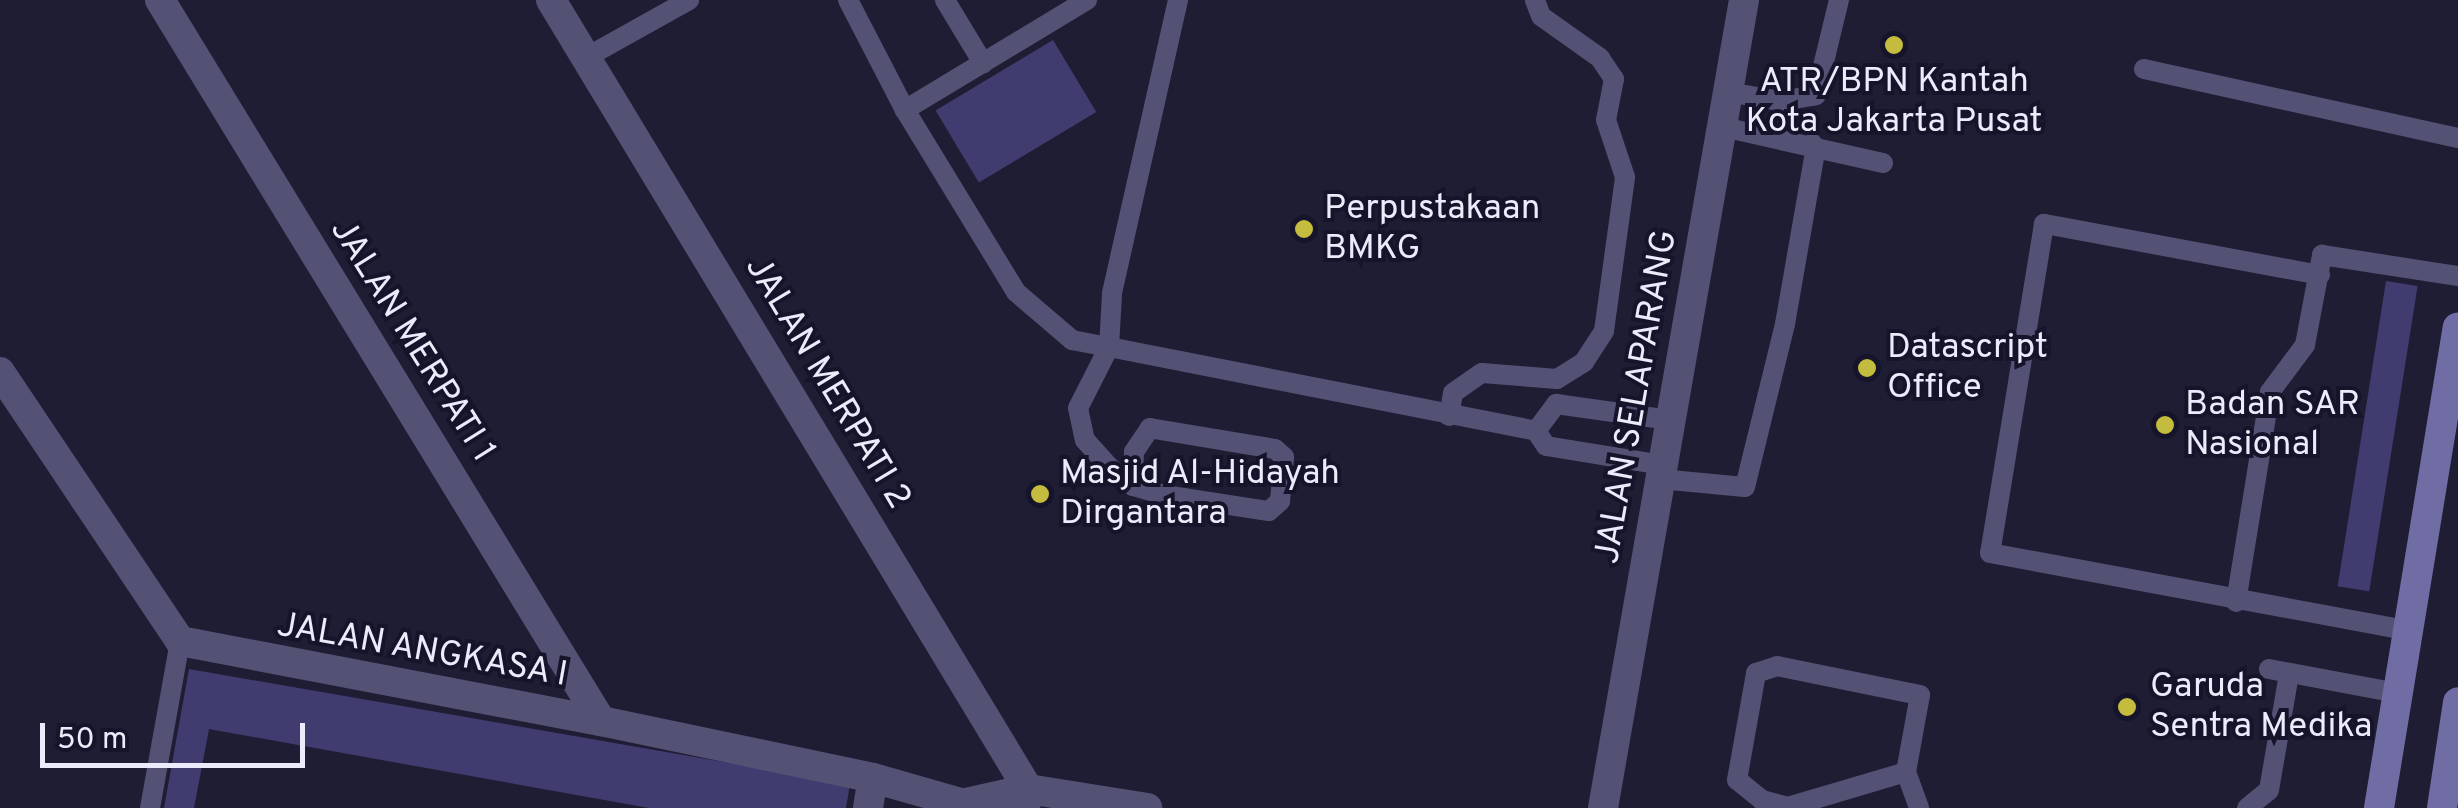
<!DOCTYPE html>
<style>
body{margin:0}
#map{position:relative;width:2458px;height:808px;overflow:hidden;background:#1f1d34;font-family:Overpass,sans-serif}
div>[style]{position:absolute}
.green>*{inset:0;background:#413c6f;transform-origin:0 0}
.service>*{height:20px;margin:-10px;padding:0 10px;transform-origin:10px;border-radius:10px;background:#535275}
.minor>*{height:30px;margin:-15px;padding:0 15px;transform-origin:15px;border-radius:15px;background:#535275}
.tertiary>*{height:30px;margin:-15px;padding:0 15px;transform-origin:15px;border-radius:15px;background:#535275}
.secondary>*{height:30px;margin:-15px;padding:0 15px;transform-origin:15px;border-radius:15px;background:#706da5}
.dots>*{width:28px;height:28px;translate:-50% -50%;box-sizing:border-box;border:5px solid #16142a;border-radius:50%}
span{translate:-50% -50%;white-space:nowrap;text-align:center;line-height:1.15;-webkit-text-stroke:8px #16142a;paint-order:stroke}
.poi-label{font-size:35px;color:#ebebfb}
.left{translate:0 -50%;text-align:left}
.street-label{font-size:35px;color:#ebebfb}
.scale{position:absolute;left:40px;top:723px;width:265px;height:45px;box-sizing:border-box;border:5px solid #ebebfb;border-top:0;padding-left:12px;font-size:30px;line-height:35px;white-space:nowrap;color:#ebebfb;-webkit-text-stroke:8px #16142a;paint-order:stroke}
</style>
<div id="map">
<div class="green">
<i style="left:1053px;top:40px;width:84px;height:137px;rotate:59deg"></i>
<i style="left:2386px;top:281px;width:32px;height:309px;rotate:9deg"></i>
<i style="clip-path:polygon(189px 669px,850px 784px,846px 808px,649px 808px,209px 729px,194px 808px,164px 808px)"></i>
</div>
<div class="service">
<i style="left:848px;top:0;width:124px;rotate:62.6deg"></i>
<i style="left:945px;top:0;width:74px;rotate:58.9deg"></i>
<i style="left:1087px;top:0;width:213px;rotate:148.9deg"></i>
<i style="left:905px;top:110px;width:213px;rotate:58.6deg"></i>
<i style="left:1016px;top:292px;width:74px;rotate:40.6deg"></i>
<i style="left:1072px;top:340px;width:38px;rotate:11deg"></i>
<i style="left:1109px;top:347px;width:68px;rotate:116.9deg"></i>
<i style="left:1078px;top:408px;width:33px;rotate:78deg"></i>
<i style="left:1085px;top:440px;width:36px;rotate:48deg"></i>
<i style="left:1109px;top:467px;width:31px;rotate:38deg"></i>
<i style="left:1133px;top:486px;width:32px;rotate:16deg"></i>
<i style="left:1164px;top:495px;width:106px;rotate:8.7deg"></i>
<i style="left:1269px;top:511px;width:15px;rotate:-42deg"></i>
<i style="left:1280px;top:501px;width:44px;rotate:-84.8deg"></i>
<i style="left:1284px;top:457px;width:12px;rotate:-138deg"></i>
<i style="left:1275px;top:449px;width:127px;rotate:-170.5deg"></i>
<i style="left:1150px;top:428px;width:29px;rotate:124deg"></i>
<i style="left:1134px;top:452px;width:34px;rotate:92deg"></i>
<i style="left:1178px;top:0;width:301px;rotate:102.7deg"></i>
<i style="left:1112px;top:294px;width:53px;rotate:93.2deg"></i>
<i style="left:1109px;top:347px;width:435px;rotate:11.1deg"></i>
<i style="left:1536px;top:431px;width:18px;rotate:56deg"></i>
<i style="left:1546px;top:446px;width:119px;rotate:9.2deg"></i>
<i style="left:587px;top:57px;width:117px;rotate:-29.2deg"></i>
<i style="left:2144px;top:69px;width:321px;rotate:12.4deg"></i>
<i style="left:1728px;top:92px;width:53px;rotate:9.8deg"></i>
<i style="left:1780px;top:101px;width:36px;rotate:-9deg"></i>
<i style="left:1816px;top:95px;width:98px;rotate:-76.4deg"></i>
<i style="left:1723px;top:127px;width:164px;rotate:12.7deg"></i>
<i style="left:2320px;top:275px;width:281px;rotate:-169.5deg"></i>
<i style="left:2044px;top:224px;width:333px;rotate:99.3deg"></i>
<i style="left:1990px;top:553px;width:423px;rotate:10.5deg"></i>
<i style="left:1449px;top:416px;width:23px;rotate:-80deg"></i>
<i style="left:1453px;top:393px;width:35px;rotate:-35deg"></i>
<i style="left:1482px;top:373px;width:75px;rotate:4.6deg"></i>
<i style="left:1557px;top:379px;width:32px;rotate:-32deg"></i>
<i style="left:1584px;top:362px;width:37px;rotate:-57deg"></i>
<i style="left:1604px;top:331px;width:155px;rotate:-82.2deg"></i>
<i style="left:1625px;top:177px;width:60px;rotate:-108.4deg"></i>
<i style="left:1606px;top:120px;width:42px;rotate:-79deg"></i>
<i style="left:1614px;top:79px;width:25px;rotate:-124deg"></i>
<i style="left:1600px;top:58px;width:72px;rotate:-144.6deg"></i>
<i style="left:1541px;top:16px;width:17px;rotate:-111deg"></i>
<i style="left:1536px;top:431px;width:34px;rotate:-53deg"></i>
<i style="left:1556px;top:404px;width:115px;rotate:8deg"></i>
<i style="left:1660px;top:479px;width:85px;rotate:5.4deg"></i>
<i style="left:1745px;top:487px;width:168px;rotate:-76.2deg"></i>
<i style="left:1785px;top:324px;width:175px;rotate:-80.1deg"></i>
<i style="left:1815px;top:152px;width:9px;rotate:-108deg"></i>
<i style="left:2236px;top:602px;width:213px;rotate:-80.8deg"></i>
<i style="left:2270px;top:392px;width:59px;rotate:-53.3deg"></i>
<i style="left:2305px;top:345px;width:92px;rotate:-79.3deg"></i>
<i style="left:2322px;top:255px;width:138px;rotate:8.8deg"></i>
<i style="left:2269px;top:669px;width:130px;rotate:10.6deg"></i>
<i style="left:1906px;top:772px;width:123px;rotate:163.5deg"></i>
<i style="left:1788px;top:807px;width:27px;rotate:-165deg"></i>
<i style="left:1762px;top:800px;width:32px;rotate:-141deg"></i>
<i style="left:1737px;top:780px;width:109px;rotate:-79.9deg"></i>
<i style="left:1756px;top:673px;width:22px;rotate:-18deg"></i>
<i style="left:1777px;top:666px;width:146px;rotate:11.5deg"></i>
<i style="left:1920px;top:695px;width:78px;rotate:100.3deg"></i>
<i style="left:1906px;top:772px;width:38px;rotate:70deg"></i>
<i style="left:150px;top:808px;width:170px;rotate:-79.8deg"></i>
<i style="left:2247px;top:808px;width:28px;rotate:-39deg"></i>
<i style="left:2269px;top:790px;width:118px;rotate:-80.2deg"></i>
</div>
<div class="minor">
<i style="left:160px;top:0;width:845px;rotate:58.55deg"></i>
<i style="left:551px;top:0;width:922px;rotate:58.84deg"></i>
<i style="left:1028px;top:789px;width:19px;rotate:99deg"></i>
<i style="left:868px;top:808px;width:30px;rotate:-81deg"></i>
<i style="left:1603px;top:808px;width:820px;rotate:-80.1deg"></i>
</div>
<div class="tertiary">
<i style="left:0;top:372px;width:324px;rotate:56.2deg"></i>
<i style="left:180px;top:641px;width:429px;rotate:10.8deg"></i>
<i style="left:601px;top:721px;width:278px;rotate:11.8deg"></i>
<i style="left:873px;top:778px;width:109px;rotate:15.9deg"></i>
<i style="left:966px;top:803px;width:64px;rotate:-12.7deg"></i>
<i style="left:1028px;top:789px;width:121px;rotate:9.1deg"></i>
</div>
<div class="secondary">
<i style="left:2379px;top:808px;width:487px;rotate:-80.7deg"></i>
<i style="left:2442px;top:808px;width:107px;rotate:-81.4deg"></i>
</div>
<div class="dots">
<i style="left:1894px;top:45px;background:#c4bc3e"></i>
<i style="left:1304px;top:229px;background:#c4bc3e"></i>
<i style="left:1867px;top:368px;background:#c4bc3e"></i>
<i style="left:2165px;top:425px;background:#c4bc3e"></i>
<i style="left:1040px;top:494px;background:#c4bc3e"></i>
<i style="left:2127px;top:707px;background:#c4bc3e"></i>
</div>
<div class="poi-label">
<span style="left:1894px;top:102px">ATR/BPN Kantah<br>Kota Jakarta Pusat</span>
<span class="left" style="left:1324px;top:229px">Perpustakaan<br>BMKG</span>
<span class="left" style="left:1887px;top:368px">Datascript<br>Office</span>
<span class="left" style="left:2185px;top:425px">Badan SAR<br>Nasional</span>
<span class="left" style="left:1060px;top:494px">Masjid Al-Hidayah<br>Dirgantara</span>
<span class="left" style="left:2150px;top:707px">Garuda<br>Sentra Medika</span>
</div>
<div class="street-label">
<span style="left:412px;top:341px;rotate:58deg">JALAN MERPATI 1</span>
<span style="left:827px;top:383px;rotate:59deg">JALAN MERPATI 2</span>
<span style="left:1637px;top:397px;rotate:-80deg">JALAN SELAPARANG</span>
<span style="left:422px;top:651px;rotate:10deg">JALAN ANGKASA I</span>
</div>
<div class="scale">50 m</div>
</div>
